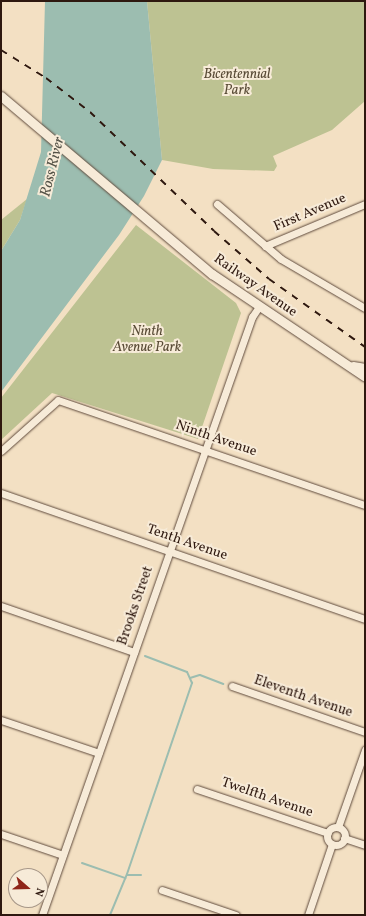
<!DOCTYPE html>
<style>
body{margin:0}
#map{position:relative;width:366px;height:916px;overflow:hidden;background:#f3e0c3;font-family:Vollkorn,serif}
div>[style]{position:absolute}
.green>*{inset:0;background:#bdc292}
.water>*{inset:0;background:#9cbdb0}
.stream>*{height:2px;margin:-1px;padding:0 1px;transform-origin:1px;border-radius:1px;background:#9cbdb0}
.roads{filter:drop-shadow(0 0 1px #5f4a3c) drop-shadow(0 0 1px #5f4a3c)}
.street>*{height:7px;margin:-3.5px;padding:0 3.5px;transform-origin:3.5px;border-radius:3.5px;background:#f7ebd8}
.street>.ring{margin:-3.5px;padding:0;box-sizing:content-box;background:none;border:7px solid #f7ebd8;border-radius:50%}
.secondary>*{height:9px;margin:-4.5px;padding:0 4.5px;transform-origin:4.5px;border-radius:4.5px;background:#f7ebd8}
.rail>*{height:2px;margin-top:-1px;transform-origin:0;background:repeating-linear-gradient(90deg,#2e180f 0 7px,transparent 0 14px)}
span{translate:-50% -50%;white-space:nowrap;text-align:center;line-height:1.15;-webkit-text-stroke:4px #f7ebd8;paint-order:stroke}
.park-label{font-size:14px;color:#594b36;font-style:italic}
.street-label{font-size:14px;color:#2e180f}
.water-label{font-size:15px;color:#545247;font-style:italic}
.frame{position:absolute;inset:0;border:2px solid #2e180f;pointer-events:none}
.north{position:absolute;left:8px;top:868px;width:40px;height:40px;box-sizing:border-box;background:#f7ebd8;border:1px solid #a79788;border-radius:50%;rotate:110deg;font-size:11px;font-weight:700;line-height:16px;text-align:center;color:#2e180f}
.north::after{content:'';display:block;margin:auto;width:14px;height:18px;background:#8f2418;clip-path:polygon(50% 0,100% 100%,50% 72%,0 100%)}
</style>
<div id="map">
<div class="green">
<i style="clip-path:polygon(147px 1px,365px 1px,365px 101px,332px 130px,273px 156px,277px 166px,274px 171px,213px 169px,162px 160px)"></i>
<i style="clip-path:polygon(27px 199px,20px 220px,1px 251px,1px 220px)"></i>
<i style="clip-path:polygon(136px 225px,236px 303px,241px 313px,198px 439px,52px 393px,1px 440px,1px 398px)"></i>
</div>
<div class="water">
<i style="clip-path:polygon(45px 1px,147px 1px,162px 160px,144px 196px,119px 235px,1px 392px,1px 251px,20px 220px,41px 152px)"></i>
</div>
<div class="stream">
<i style="left:190px;top:678px;width:10px;rotate:-17deg"></i>
<i style="left:200px;top:675px;width:25px;rotate:21deg"></i>
<i style="left:82px;top:863px;width:46px;rotate:19.2deg"></i>
<i style="left:127px;top:875px;width:14px"></i>
<i style="left:110px;top:915px;width:44px;rotate:-67.5deg"></i>
<i style="left:127px;top:874px;width:202px;rotate:-71.2deg"></i>
<i style="left:192px;top:683px;width:12px;rotate:-114deg"></i>
<i style="left:187px;top:672px;width:45px;rotate:-159.1deg"></i>
</div>
<div class="roads">
<div class="street">
<i style="left:217px;top:204px;width:84px;rotate:40.7deg"></i>
<i style="left:281px;top:259px;width:97px;rotate:30.3deg"></i>
<i style="left:265px;top:246px;width:108px;rotate:-22.8deg"></i>
<i style="left:1px;top:451px;width:76px;rotate:-41.8deg"></i>
<i style="left:58px;top:400px;width:324px;rotate:18.9deg"></i>
<i style="left:1px;top:493px;width:385px;rotate:19.1deg"></i>
<i style="left:1px;top:606px;width:141px;rotate:19.1deg"></i>
<i style="left:232px;top:686px;width:141px;rotate:19.1deg"></i>
<i style="left:1px;top:720px;width:103px;rotate:18.6deg"></i>
<i style="left:197px;top:789px;width:138px;rotate:18.6deg"></i>
<i style="left:338px;top:827px;width:82px;rotate:-70.7deg"></i>
<i class="ring" style="left:327px;top:827px;width:11px;height:11px"></i>
<i style="left:1px;top:834px;width:65px;rotate:18.7deg"></i>
<i style="left:344px;top:838px;width:22px;rotate:18deg"></i>
<i style="left:162px;top:890px;width:78px;rotate:18.7deg"></i>
<i style="left:42px;top:915px;width:634px;rotate:-70.65deg"></i>
<i style="left:252px;top:317px;width:11px;rotate:-56deg"></i>
<i style="left:308px;top:915px;width:75px;rotate:-71.3deg"></i>
</div>
<div class="secondary">
<i style="left:1px;top:96px;width:276px;rotate:40.2deg"></i>
<i style="left:212px;top:274px;width:184px;rotate:33.9deg"></i>
<i style="left:353px;top:366px;width:12px;rotate:9deg"></i>
</div>
</div>
<div class="rail">
<i style="left:1px;top:50px;width:53px;rotate:31.9deg"></i>
<i style="left:46px;top:78px;width:56px;rotate:37.7deg"></i>
<i style="left:90px;top:112px;width:172px;rotate:43.8deg"></i>
<i style="left:214px;top:231px;width:73px;rotate:41.1deg"></i>
<i style="left:269px;top:279px;width:118px;rotate:35.3deg"></i>
</div>
<div class="park-label">
<span style="left:237px;top:83px">Bicentennial<br>Park</span>
<span style="left:147px;top:340px">Ninth<br>Avenue Park</span>
</div>
<div class="street-label">
<span style="left:310px;top:213px;rotate:-23deg">First Avenue</span>
<span style="left:255px;top:286px;rotate:35deg">Railway Avenue</span>
<span style="left:216px;top:439px;rotate:19deg">Ninth Avenue</span>
<span style="left:187px;top:543px;rotate:19deg">Tenth Avenue</span>
<span style="left:136px;top:606px;rotate:-71deg">Brooks Street</span>
<span style="left:303px;top:697px;rotate:19deg">Eleventh Avenue</span>
<span style="left:267px;top:798px;rotate:19deg">Twelfth Avenue</span>
</div>
<div class="water-label">
<span style="left:53px;top:167px;rotate:-76deg">Ross River</span>
</div>
<div class="frame"></div>
<div class="north">N</div>
</div>
